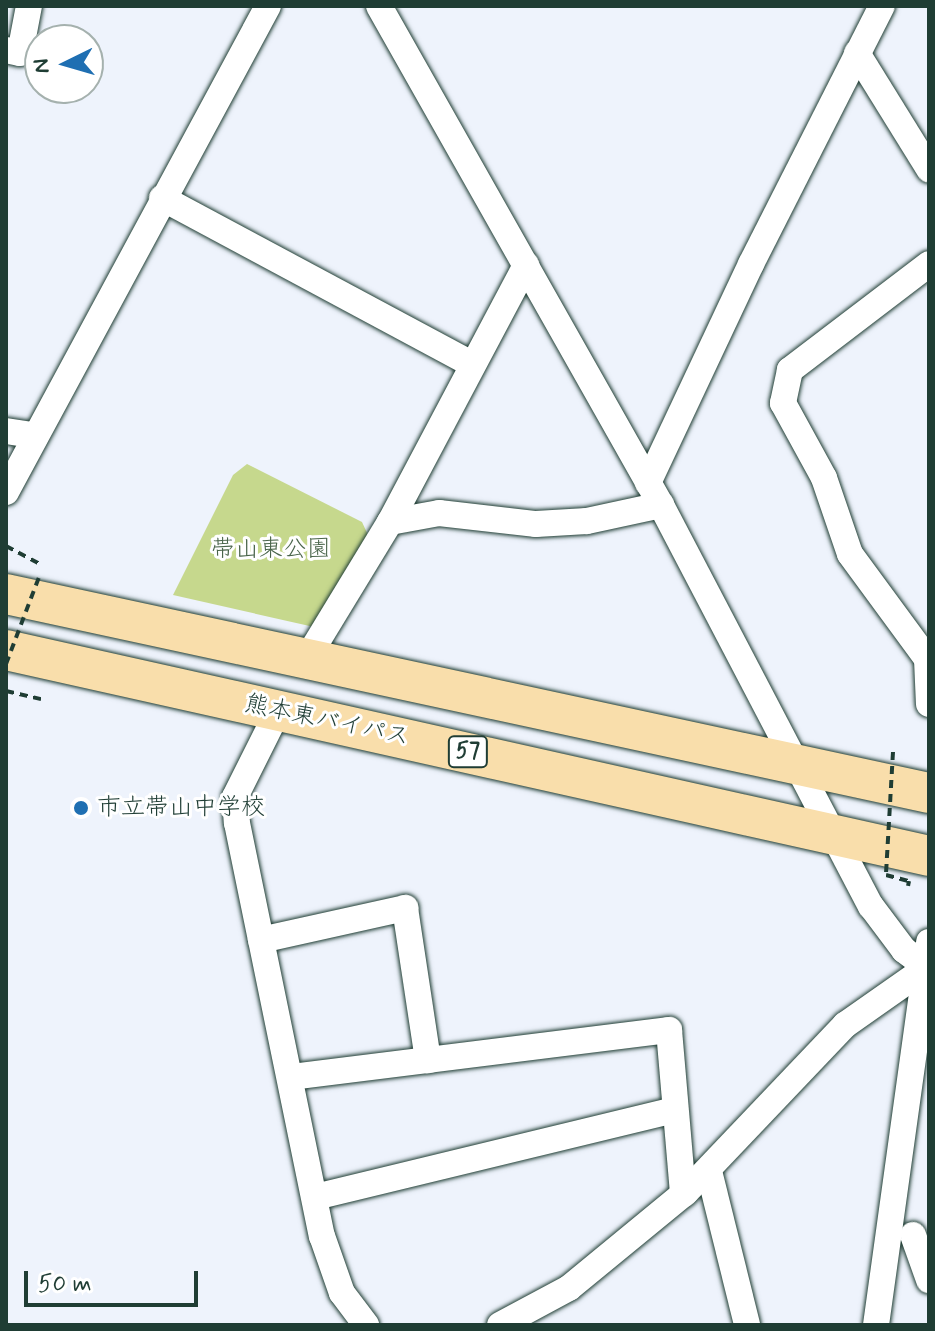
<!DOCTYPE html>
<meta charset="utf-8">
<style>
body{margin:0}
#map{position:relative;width:935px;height:1331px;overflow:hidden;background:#eef3fc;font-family:Mynerve,"Klee One",sans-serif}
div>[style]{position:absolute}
.green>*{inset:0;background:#c6d88d}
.path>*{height:4px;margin-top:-2px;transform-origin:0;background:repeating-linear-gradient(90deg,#1f3d34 0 8px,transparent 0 14px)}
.roads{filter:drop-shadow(0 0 2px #1f3d34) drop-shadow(0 0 2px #1f3d34)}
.minor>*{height:26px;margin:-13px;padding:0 13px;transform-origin:13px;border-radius:13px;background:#fff}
.highway>*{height:40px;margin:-20px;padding:0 20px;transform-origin:20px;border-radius:20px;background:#f9deab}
.path-bridge>*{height:4px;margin-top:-2px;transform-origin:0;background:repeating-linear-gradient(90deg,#1f3d34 0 8px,transparent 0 14px)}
.dots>*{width:22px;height:22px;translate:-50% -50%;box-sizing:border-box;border:4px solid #fff;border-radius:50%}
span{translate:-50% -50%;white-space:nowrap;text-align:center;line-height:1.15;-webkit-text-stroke:6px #fff;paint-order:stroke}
.shield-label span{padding:2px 6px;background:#fff;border:2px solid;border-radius:6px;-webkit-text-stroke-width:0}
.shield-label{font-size:22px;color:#1f3d34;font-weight:700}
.park-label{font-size:24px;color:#49644a}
.street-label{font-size:24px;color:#1f3d34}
.poi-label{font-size:24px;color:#1f3d34}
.left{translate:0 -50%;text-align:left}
.frame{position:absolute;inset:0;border:8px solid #1f3d34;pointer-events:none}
.north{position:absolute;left:24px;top:24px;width:80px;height:80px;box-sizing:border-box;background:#fff;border:2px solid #a5b1ae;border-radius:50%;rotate:265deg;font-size:22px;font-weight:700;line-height:32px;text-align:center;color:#1f3d34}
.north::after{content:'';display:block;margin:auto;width:28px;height:36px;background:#1f6fb2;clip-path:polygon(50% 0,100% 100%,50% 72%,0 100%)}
.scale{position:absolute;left:24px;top:1271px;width:174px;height:36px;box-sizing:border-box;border:4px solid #1f3d34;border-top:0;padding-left:10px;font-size:24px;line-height:28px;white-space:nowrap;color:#1f3d34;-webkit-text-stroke:6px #fff;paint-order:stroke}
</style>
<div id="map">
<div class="green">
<i style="clip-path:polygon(247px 464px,362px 522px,368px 535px,314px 627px,173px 595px,233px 475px)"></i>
</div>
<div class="path">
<i style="left:6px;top:546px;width:40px;rotate:28deg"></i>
<i style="left:6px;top:691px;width:36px;rotate:13deg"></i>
</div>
<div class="roads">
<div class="minor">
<i style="left:379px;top:6px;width:573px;rotate:60.53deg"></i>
<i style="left:661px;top:505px;width:453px;rotate:62.4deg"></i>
<i style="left:871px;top:906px;width:55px;rotate:53.1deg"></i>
<i style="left:904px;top:950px;width:31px;rotate:37deg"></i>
<i style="left:6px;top:50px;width:14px;rotate:12deg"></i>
<i style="left:20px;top:53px;width:48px;rotate:-79.2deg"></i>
<i style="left:857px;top:53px;width:137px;rotate:58.2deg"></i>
<i style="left:162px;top:198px;width:352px;rotate:28.2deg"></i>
<i style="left:929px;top:264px;width:175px;rotate:142.7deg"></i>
<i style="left:790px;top:370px;width:34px;rotate:102deg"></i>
<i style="left:783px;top:403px;width:85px;rotate:61.3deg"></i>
<i style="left:824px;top:478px;width:80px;rotate:71.1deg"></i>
<i style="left:850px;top:554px;width:130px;rotate:53.7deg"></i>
<i style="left:927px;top:659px;width:45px;rotate:87.5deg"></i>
<i style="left:6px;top:431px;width:30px;rotate:9deg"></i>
<i style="left:648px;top:483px;width:242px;rotate:-64.8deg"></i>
<i style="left:751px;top:264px;width:289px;rotate:-63.1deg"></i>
<i style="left:6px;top:492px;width:552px;rotate:-61.67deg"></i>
<i style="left:390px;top:522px;width:50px;rotate:-10.4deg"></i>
<i style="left:439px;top:513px;width:98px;rotate:6.5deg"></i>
<i style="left:536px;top:524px;width:51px;rotate:-3.4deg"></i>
<i style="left:587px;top:521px;width:76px;rotate:-12.2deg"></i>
<i style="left:306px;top:660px;width:162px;rotate:-58.7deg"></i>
<i style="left:390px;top:522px;width:291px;rotate:-62.1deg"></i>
<i style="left:278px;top:711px;width:96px;rotate:116.6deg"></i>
<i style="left:235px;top:797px;width:26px;rotate:86deg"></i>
<i style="left:237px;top:823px;width:422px;rotate:78.4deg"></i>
<i style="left:322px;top:1236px;width:60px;rotate:70.7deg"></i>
<i style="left:342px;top:1293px;width:40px;rotate:53deg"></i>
<i style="left:261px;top:940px;width:148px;rotate:-12.5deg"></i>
<i style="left:405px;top:908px;width:154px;rotate:81.4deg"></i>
<i style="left:291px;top:1077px;width:381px;rotate:-7.1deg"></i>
<i style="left:669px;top:1030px;width:165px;rotate:85.1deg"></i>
<i style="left:709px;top:1171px;width:159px;rotate:76.1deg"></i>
<i style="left:315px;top:1197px;width:370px;rotate:-13.6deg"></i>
<i style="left:913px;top:1235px;width:48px;rotate:70.4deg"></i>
<i style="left:500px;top:1325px;width:78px;rotate:-28.2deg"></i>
<i style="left:569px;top:1288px;width:151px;rotate:-39.4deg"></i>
<i style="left:686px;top:1192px;width:231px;rotate:-46.4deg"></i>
<i style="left:845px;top:1025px;width:99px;rotate:-35.1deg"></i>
<i style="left:876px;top:1325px;width:387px;rotate:-82.1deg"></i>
</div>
<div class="highway">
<i style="left:6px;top:594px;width:944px;rotate:12.17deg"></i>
<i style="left:6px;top:650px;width:946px;rotate:12.58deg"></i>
</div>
</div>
<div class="path-bridge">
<i style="left:6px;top:664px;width:98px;rotate:-69.2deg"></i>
<i style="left:893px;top:752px;width:123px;rotate:93.3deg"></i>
<i style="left:886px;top:875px;width:24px;rotate:15deg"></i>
<i style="left:909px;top:881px;width:5px;rotate:101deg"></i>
</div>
<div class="dots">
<i style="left:81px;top:808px;background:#1f6fb2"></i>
</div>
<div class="shield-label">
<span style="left:468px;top:752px">57</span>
</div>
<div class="park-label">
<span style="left:271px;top:550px">帯山東公園</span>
</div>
<div class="street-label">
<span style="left:327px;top:721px;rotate:12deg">熊本東バイパス</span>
</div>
<div class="poi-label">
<span class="left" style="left:97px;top:808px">市立帯山中学校</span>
</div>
<div class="frame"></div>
<div class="north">N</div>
<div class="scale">50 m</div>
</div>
